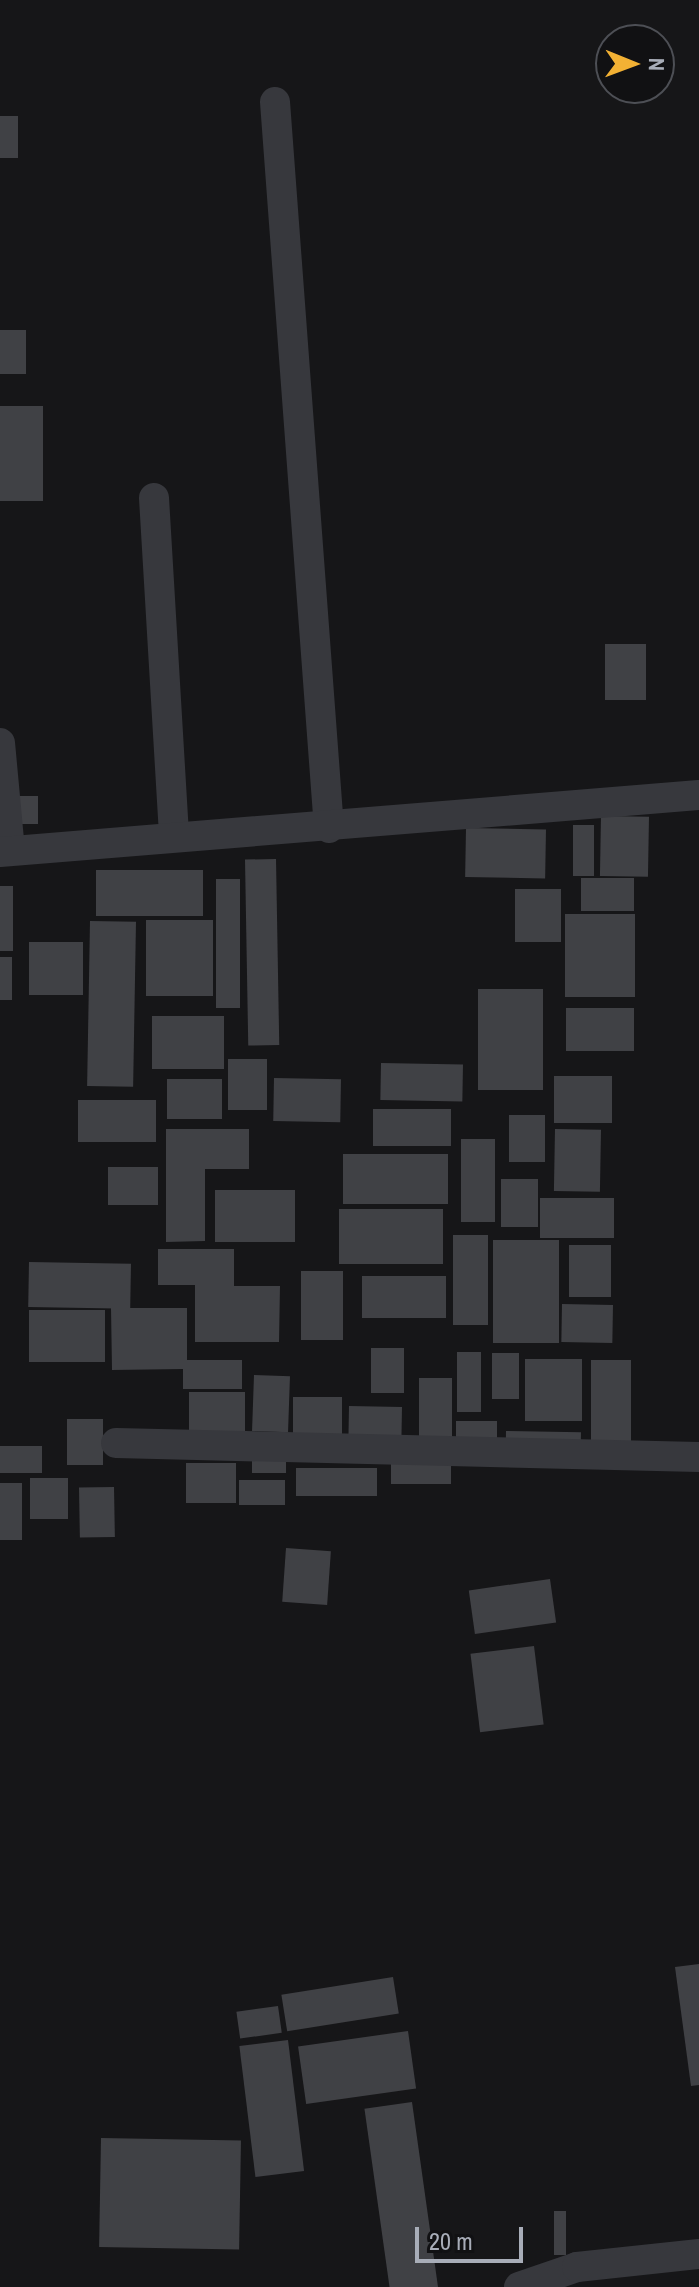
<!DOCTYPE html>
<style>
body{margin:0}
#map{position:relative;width:699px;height:2287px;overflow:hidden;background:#161618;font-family:"Archivo Narrow",sans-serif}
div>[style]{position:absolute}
.building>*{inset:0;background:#404145;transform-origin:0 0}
.street>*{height:30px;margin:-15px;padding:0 15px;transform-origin:15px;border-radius:15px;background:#37383d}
span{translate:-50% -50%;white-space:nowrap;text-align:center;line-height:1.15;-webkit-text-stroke:8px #111113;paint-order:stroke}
.north{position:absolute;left:595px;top:24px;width:80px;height:80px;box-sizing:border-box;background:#111113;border:2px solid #4d4f55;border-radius:50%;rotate:91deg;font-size:22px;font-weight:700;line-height:32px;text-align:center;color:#a8adb8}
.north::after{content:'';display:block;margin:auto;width:28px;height:36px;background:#f2b134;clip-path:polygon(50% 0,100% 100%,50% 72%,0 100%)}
.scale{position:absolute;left:415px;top:2227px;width:108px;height:36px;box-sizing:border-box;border:4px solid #a8adb8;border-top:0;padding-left:10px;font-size:24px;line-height:28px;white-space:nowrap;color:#a8adb8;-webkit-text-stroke:6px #111113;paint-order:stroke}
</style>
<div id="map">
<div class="building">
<i style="left:18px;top:116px;width:42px;height:18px;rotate:90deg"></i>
<i style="left:0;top:330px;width:26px;height:44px"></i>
<i style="left:0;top:406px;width:43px;height:95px"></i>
<i style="left:646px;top:644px;width:56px;height:41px;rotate:90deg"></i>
<i style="left:0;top:796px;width:38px;height:28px"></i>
<i style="left:601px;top:816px;width:48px;height:60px;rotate:1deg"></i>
<i style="left:573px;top:825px;width:21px;height:51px"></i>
<i style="left:466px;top:828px;width:80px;height:49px;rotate:1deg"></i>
<i style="left:276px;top:859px;width:186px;height:31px;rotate:89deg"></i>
<i style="left:96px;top:870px;width:107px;height:46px"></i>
<i style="left:581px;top:878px;width:53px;height:33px"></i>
<i style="left:216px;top:879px;width:24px;height:129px"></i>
<i style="left:0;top:886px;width:13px;height:65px"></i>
<i style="left:515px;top:889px;width:46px;height:53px"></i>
<i style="left:635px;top:914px;width:83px;height:70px;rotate:90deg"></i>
<i style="left:213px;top:920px;width:76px;height:67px;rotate:90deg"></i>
<i style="left:90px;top:921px;width:46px;height:165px;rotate:1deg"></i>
<i style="left:29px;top:942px;width:54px;height:53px"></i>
<i style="left:0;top:957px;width:12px;height:43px"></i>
<i style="left:478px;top:989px;width:65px;height:101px"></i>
<i style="left:566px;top:1008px;width:68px;height:43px"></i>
<i style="left:152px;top:1016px;width:72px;height:53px"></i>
<i style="left:228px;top:1059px;width:39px;height:51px"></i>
<i style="left:381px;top:1063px;width:82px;height:37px;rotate:1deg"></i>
<i style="left:554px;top:1076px;width:58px;height:47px"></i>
<i style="left:274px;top:1078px;width:67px;height:43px;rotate:1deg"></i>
<i style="left:167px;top:1079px;width:55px;height:40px"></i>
<i style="left:78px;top:1100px;width:78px;height:42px"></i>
<i style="left:373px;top:1109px;width:78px;height:37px"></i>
<i style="left:509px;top:1115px;width:36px;height:47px"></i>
<i style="clip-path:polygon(166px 1129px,249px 1129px,249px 1169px,205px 1169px,205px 1241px,166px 1242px)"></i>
<i style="left:555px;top:1129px;width:46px;height:62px;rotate:1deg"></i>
<i style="left:461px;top:1139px;width:34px;height:83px"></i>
<i style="left:343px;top:1154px;width:105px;height:50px"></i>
<i style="left:108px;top:1167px;width:50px;height:38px"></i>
<i style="left:501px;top:1179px;width:37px;height:48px"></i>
<i style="left:215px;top:1190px;width:80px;height:52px"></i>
<i style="left:540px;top:1198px;width:74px;height:40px"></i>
<i style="left:339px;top:1209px;width:104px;height:55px"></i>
<i style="left:453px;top:1235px;width:35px;height:90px"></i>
<i style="left:493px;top:1240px;width:66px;height:103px"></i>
<i style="left:569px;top:1245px;width:42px;height:52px"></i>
<i style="clip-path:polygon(158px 1249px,234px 1249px,234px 1286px,280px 1286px,279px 1342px,195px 1342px,195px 1285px,158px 1285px)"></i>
<i style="left:29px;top:1262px;width:102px;height:45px;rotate:1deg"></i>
<i style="left:301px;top:1271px;width:42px;height:69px"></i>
<i style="left:362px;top:1276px;width:84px;height:42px"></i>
<i style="left:562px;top:1304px;width:51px;height:38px;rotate:1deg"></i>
<i style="clip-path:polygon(111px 1308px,187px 1308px,187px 1360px,242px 1360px,242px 1389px,183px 1389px,183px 1369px,112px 1370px)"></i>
<i style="left:29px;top:1310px;width:76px;height:52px"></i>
<i style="left:371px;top:1348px;width:33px;height:45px"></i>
<i style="left:457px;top:1352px;width:24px;height:60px"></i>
<i style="left:519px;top:1353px;width:46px;height:27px;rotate:90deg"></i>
<i style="left:525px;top:1359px;width:57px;height:62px"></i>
<i style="left:591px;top:1360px;width:40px;height:102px"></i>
<i style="left:254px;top:1375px;width:36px;height:56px;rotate:2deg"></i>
<i style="left:419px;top:1378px;width:33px;height:66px"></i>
<i style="left:245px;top:1392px;width:64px;height:56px;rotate:90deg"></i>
<i style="left:293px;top:1397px;width:49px;height:63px"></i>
<i style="left:349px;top:1406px;width:53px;height:38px;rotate:1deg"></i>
<i style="left:67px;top:1419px;width:36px;height:46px"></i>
<i style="left:497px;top:1421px;width:37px;height:41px;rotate:90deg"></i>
<i style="left:506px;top:1431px;width:75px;height:34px;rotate:1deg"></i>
<i style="left:42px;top:1446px;width:27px;height:42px;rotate:90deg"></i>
<i style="left:252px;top:1447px;width:34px;height:26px"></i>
<i style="left:391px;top:1450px;width:60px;height:34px"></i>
<i style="left:186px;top:1463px;width:50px;height:40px"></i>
<i style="left:377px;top:1468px;width:28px;height:81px;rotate:90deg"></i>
<i style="left:30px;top:1478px;width:38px;height:41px"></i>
<i style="left:239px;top:1480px;width:46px;height:25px"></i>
<i style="left:0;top:1483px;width:22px;height:57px"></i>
<i style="left:114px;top:1487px;width:50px;height:35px;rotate:89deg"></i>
<i style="left:286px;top:1548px;width:45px;height:54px;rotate:4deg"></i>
<i style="left:550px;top:1579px;width:44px;height:82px;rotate:82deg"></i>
<i style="left:534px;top:1646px;width:79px;height:64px;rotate:83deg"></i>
<i style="clip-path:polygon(699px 1964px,699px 2085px,691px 2086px,675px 1967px)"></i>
<i style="left:393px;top:1977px;width:37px;height:113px;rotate:81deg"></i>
<i style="left:278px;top:2006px;width:27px;height:42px;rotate:82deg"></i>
<i style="left:408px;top:2031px;width:58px;height:111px;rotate:82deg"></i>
<i style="left:288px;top:2040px;width:132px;height:49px;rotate:83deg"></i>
<i style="left:412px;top:2102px;width:187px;height:48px;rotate:82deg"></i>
<i style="left:101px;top:2138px;width:140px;height:109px;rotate:1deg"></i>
<i style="left:554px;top:2211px;width:12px;height:44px"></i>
</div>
<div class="street">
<i style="left:275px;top:102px;width:728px;rotate:85.75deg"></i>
<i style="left:154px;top:498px;width:339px;rotate:86.6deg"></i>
<i style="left:0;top:743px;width:108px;rotate:84.7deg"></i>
<i style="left:0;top:852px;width:701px;rotate:-4.66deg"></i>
<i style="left:116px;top:1443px;width:583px;rotate:1.38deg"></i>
<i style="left:519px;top:2287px;width:61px;rotate:-19deg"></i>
<i style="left:577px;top:2267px;width:123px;rotate:-6.1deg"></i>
</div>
<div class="north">N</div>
<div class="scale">20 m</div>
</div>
